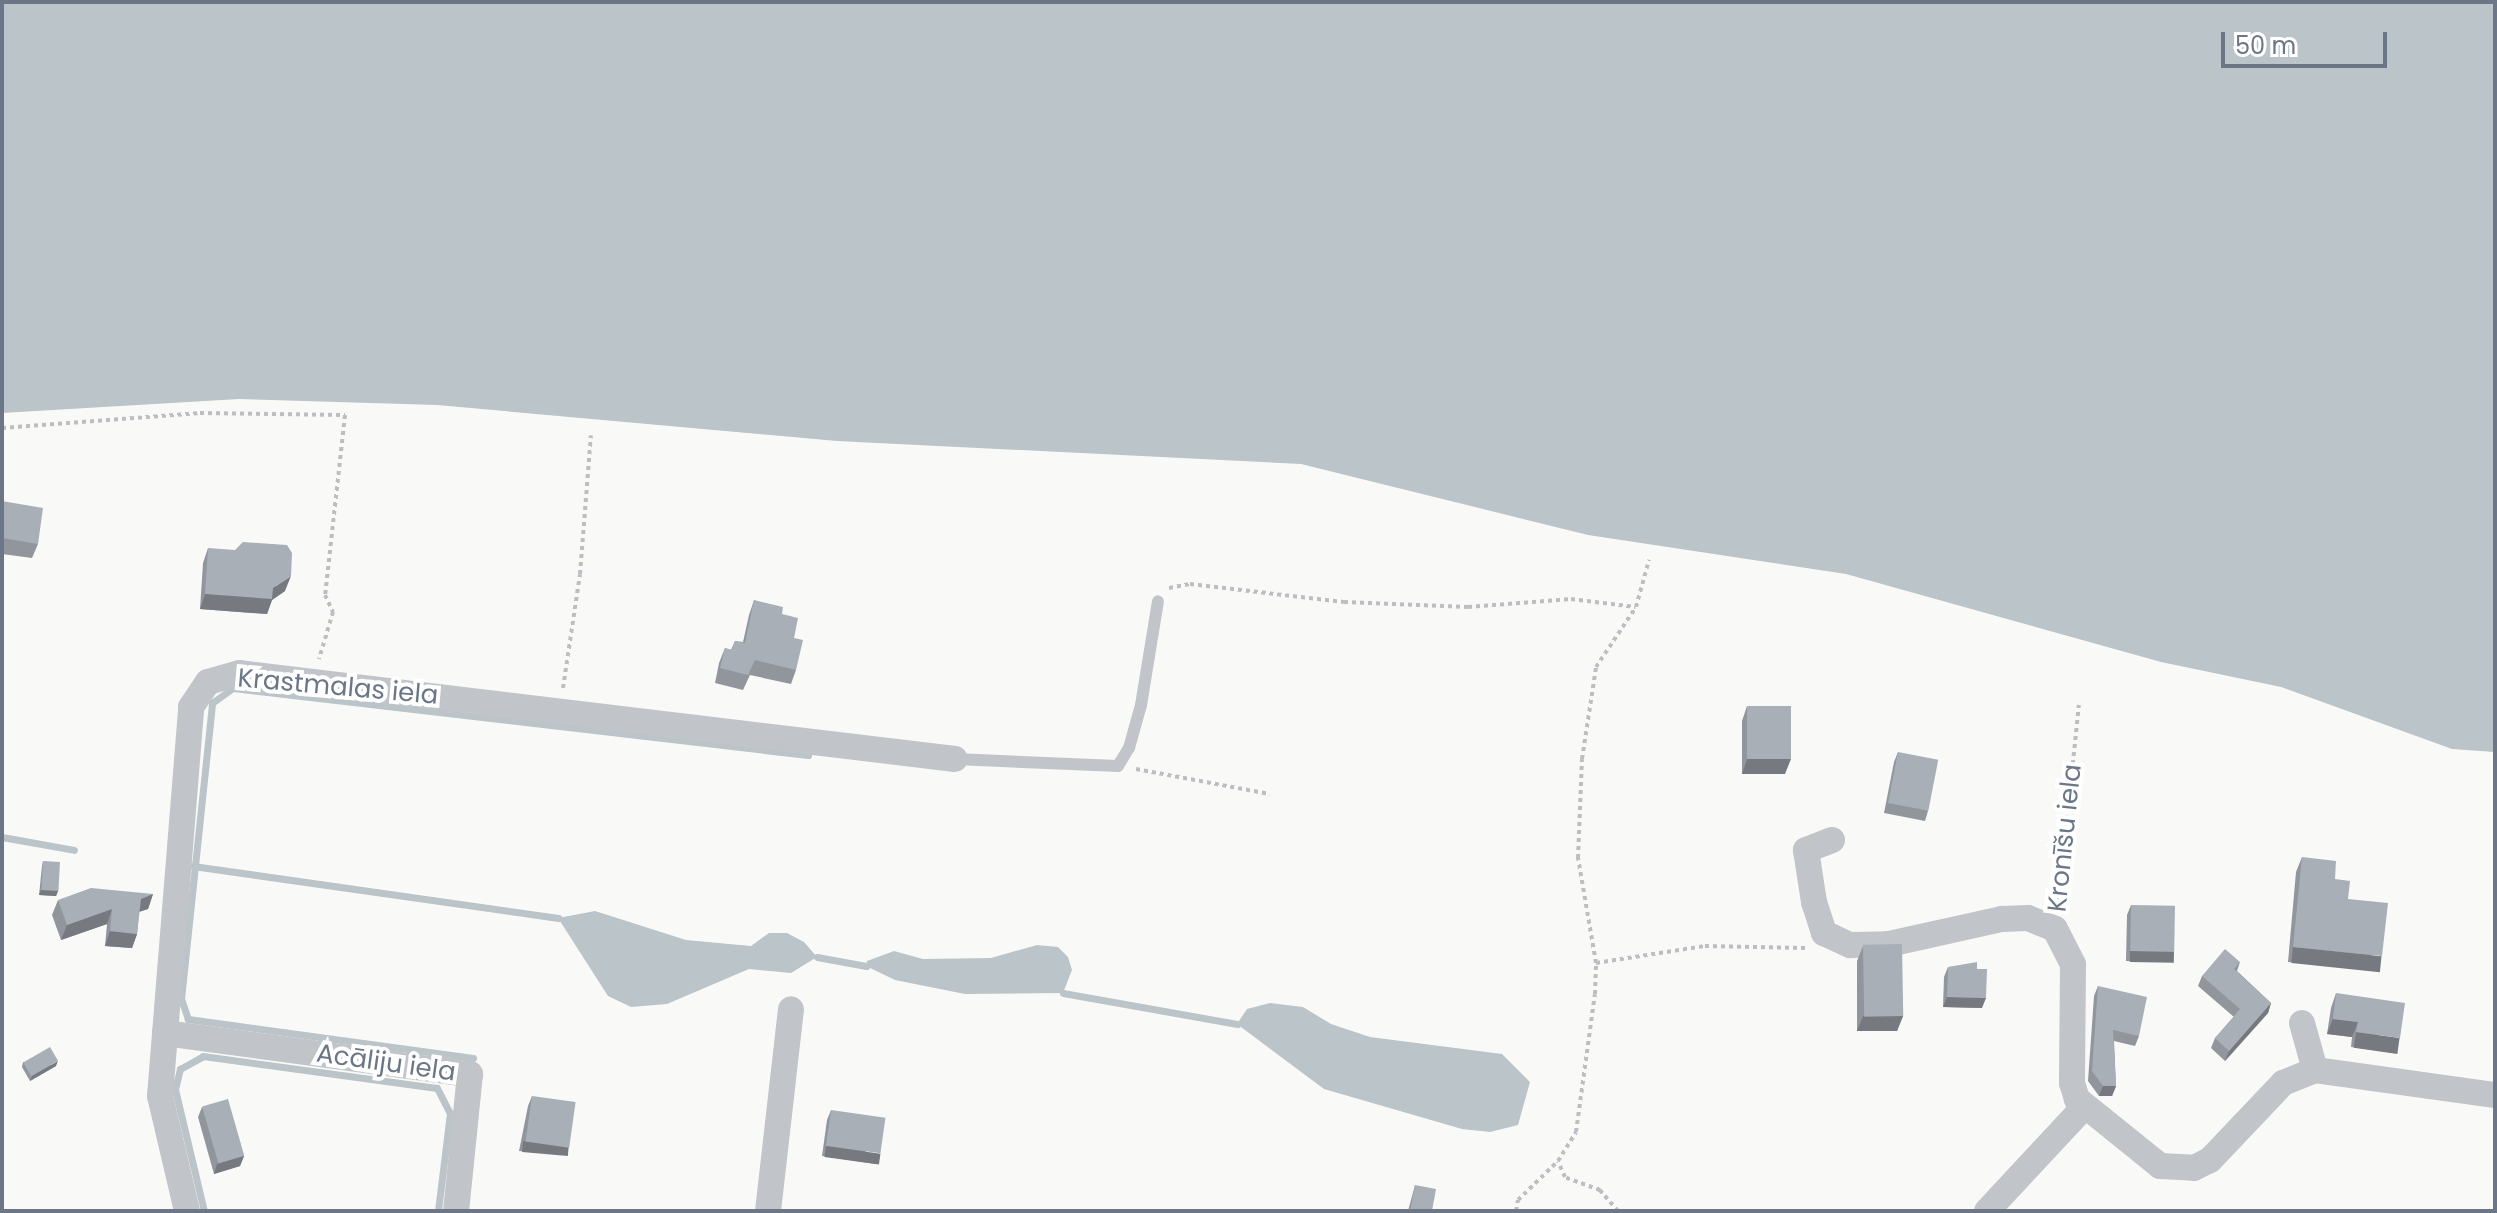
<!DOCTYPE html>
<meta charset="utf-8">
<style>
body{margin:0}
#map{position:relative;width:2497px;height:1213px;overflow:hidden;background:#f9faf8;font-family:Poppins,sans-serif}
div>[style]{position:absolute}
.water>*{inset:0;background:#bbc4c9}
.stream>*{height:7px;margin:-3.5px;padding:0 3.5px;transform-origin:3.5px;border-radius:3.5px;background:#bbc4c9}
.path>*{height:4px;margin-top:-2px;transform-origin:0;background:repeating-linear-gradient(90deg,#bcbec1 0 4px,transparent 0 8px)}
.service>*{height:12px;margin:-6px;padding:0 6px;transform-origin:6px;border-radius:6px;background:#c1c5c9}
.minor>*{height:26px;margin:-13px;padding:0 13px;transform-origin:13px;border-radius:13px;background:#c1c5c9}
.wall>*{inset:0;background:#91969d}
.shaded-wall>*{inset:0;background:#767a80;transform-origin:0 0}
.building>*{inset:0;background:#a9afb7;transform-origin:0 0}
span{translate:-50% -50%;white-space:nowrap;text-align:center;line-height:1.15;-webkit-text-stroke:8px #fff;paint-order:stroke}
.street-label{font-size:26px;color:#6b7787}
.frame{position:absolute;inset:0;border:4px solid #6b7787;pointer-events:none}
.scale{position:absolute;left:2221px;top:32px;width:166px;height:36px;box-sizing:border-box;border:4px solid #6b7787;border-top:0;padding-left:10px;font-size:24px;line-height:28px;white-space:nowrap;color:#6b7787;-webkit-text-stroke:6px #fff;paint-order:stroke}
</style>
<div id="map">
<div class="water">
<i style="clip-path:polygon(2px 2px,2495px 2px,2495px 752px,2452px 749px,2281px 687px,2161px 662px,1846px 574px,1588px 535px,1301px 464px,837px 441px,437px 405px,239px 399px,2px 413px)"></i>
<i style="clip-path:polygon(595px 911px,686px 940px,751px 946px,769px 933px,787px 933px,804px 942px,817px 957px,791px 973px,749px 969px,667px 1004px,631px 1007px,608px 996px,558px 918px)"></i>
<i style="clip-path:polygon(1037px 945px,1058px 947px,1068px 957px,1072px 970px,1063px 993px,965px 994px,895px 980px,866px 966px,867px 961px,894px 951px,923px 959px,991px 958px)"></i>
<i style="clip-path:polygon(1270px 1003px,1303px 1007px,1331px 1024px,1370px 1037px,1502px 1054px,1530px 1082px,1518px 1125px,1490px 1132px,1462px 1129px,1324px 1089px,1237px 1024px,1247px 1009px)"></i>
</div>
<div class="stream">
<i style="left:2px;top:837px;width:73px;rotate:10.2deg"></i>
<i style="left:193px;top:866px;width:369px;rotate:8.1deg"></i>
<i style="left:817px;top:957px;width:50px;rotate:10.4deg"></i>
<i style="left:1063px;top:993px;width:177px;rotate:10.1deg"></i>
<i style="left:473px;top:1058px;width:288px;rotate:-172.2deg"></i>
<i style="left:188px;top:1019px;width:21px;rotate:-109deg"></i>
<i style="left:181px;top:999px;width:298px;rotate:-84deg"></i>
<i style="left:212px;top:703px;width:26px;rotate:-36deg"></i>
<i style="left:233px;top:688px;width:579px;rotate:6.65deg"></i>
<i style="left:204px;top:1211px;width:125px;rotate:-103.4deg"></i>
<i style="left:175px;top:1089px;width:21px;rotate:-76deg"></i>
<i style="left:180px;top:1069px;width:26px;rotate:-29deg"></i>
<i style="left:203px;top:1056px;width:236px;rotate:7.8deg"></i>
<i style="left:437px;top:1088px;width:28px;rotate:63deg"></i>
<i style="left:450px;top:1113px;width:99px;rotate:97deg"></i>
</div>
<div class="path">
<i style="left:2px;top:428px;width:199px;rotate:-4.3deg"></i>
<i style="left:200px;top:413px;width:145px;rotate:0.8deg"></i>
<i style="left:345px;top:415px;width:181px;rotate:96.3deg"></i>
<i style="left:325px;top:595px;width:19px;rotate:65deg"></i>
<i style="left:333px;top:612px;width:49px;rotate:106.6deg"></i>
<i style="left:1169px;top:588px;width:21px;rotate:-11deg"></i>
<i style="left:1190px;top:584px;width:155px;rotate:6.7deg"></i>
<i style="left:1344px;top:602px;width:124px;rotate:2.3deg"></i>
<i style="left:1468px;top:607px;width:103px;rotate:-4.4deg"></i>
<i style="left:1571px;top:599px;width:65px;rotate:7deg"></i>
<i style="left:1636px;top:607px;width:49px;rotate:-74.5deg"></i>
<i style="left:563px;top:688px;width:115px;rotate:-81.5deg"></i>
<i style="left:580px;top:574px;width:139px;rotate:-85.5deg"></i>
<i style="left:1136px;top:769px;width:136px;rotate:10.6deg"></i>
<i style="left:2058px;top:907px;width:203px;rotate:-84.1deg"></i>
<i style="left:1596px;top:963px;width:110px;rotate:-8.9deg"></i>
<i style="left:1705px;top:946px;width:102px;rotate:1.1deg"></i>
<i style="left:1516px;top:1211px;width:11px;rotate:-80deg"></i>
<i style="left:1518px;top:1200px;width:56px;rotate:-44.3deg"></i>
<i style="left:1618px;top:1211px;width:28px;rotate:-131deg"></i>
<i style="left:1600px;top:1190px;width:37px;rotate:-160deg"></i>
<i style="left:1565px;top:1177px;width:17px;rotate:-114deg"></i>
<i style="left:1558px;top:1161px;width:34px;rotate:-58deg"></i>
<i style="left:1576px;top:1132px;width:139px;rotate:-82.2deg"></i>
<i style="left:1595px;top:994px;width:31px;rotate:-88deg"></i>
<i style="left:1596px;top:963px;width:107px;rotate:-99.7deg"></i>
<i style="left:1578px;top:858px;width:99px;rotate:-87.7deg"></i>
<i style="left:1582px;top:759px;width:93px;rotate:-81.3deg"></i>
<i style="left:1596px;top:667px;width:72px;rotate:-56.3deg"></i>
</div>
<div class="service">
<i style="left:955px;top:759px;width:163px;rotate:2.5deg"></i>
<i style="left:1118px;top:766px;width:21px;rotate:-59deg"></i>
<i style="left:1129px;top:748px;width:45px;rotate:-74.4deg"></i>
<i style="left:1141px;top:705px;width:105px;rotate:-80.7deg"></i>
</div>
<div class="minor">
<i style="left:1832px;top:840px;width:28px;rotate:159deg"></i>
<i style="left:1806px;top:850px;width:53px;rotate:81.3deg"></i>
<i style="left:1814px;top:902px;width:33px;rotate:72deg"></i>
<i style="left:1824px;top:933px;width:29px;rotate:25deg"></i>
<i style="left:1850px;top:945px;width:39px;rotate:-1deg"></i>
<i style="left:1889px;top:944px;width:116px;rotate:-12.5deg"></i>
<i style="left:2002px;top:919px;width:26px;rotate:-2deg"></i>
<i style="left:2028px;top:918px;width:29px;rotate:22deg"></i>
<i style="left:2055px;top:929px;width:39px;rotate:63deg"></i>
<i style="left:2073px;top:964px;width:119px;rotate:90.5deg"></i>
<i style="left:2072px;top:1083px;width:17px;rotate:73deg"></i>
<i style="left:2077px;top:1099px;width:107px;rotate:38.9deg"></i>
<i style="left:2160px;top:1166px;width:34px;rotate:3deg"></i>
<i style="left:2194px;top:1168px;width:18px;rotate:-27deg"></i>
<i style="left:2210px;top:1160px;width:106px;rotate:-46.5deg"></i>
<i style="left:2283px;top:1083px;width:35px;rotate:-22deg"></i>
<i style="left:2315px;top:1070px;width:182px;rotate:7.9deg"></i>
<i style="left:2302px;top:1023px;width:49px;rotate:74.5deg"></i>
<i style="left:165px;top:1033px;width:308px;rotate:7.7deg"></i>
<i style="left:470px;top:1074px;width:138px;rotate:95.8deg"></i>
<i style="left:187px;top:1211px;width:118px;rotate:-103.2deg"></i>
<i style="left:160px;top:1096px;width:390px;rotate:-85.4deg"></i>
<i style="left:191px;top:707px;width:30px;rotate:-56deg"></i>
<i style="left:208px;top:682px;width:32px;rotate:-16deg"></i>
<i style="left:239px;top:673px;width:721px;rotate:6.85deg"></i>
<i style="left:768px;top:1211px;width:203px;rotate:-83.5deg"></i>
<i style="left:1987px;top:1211px;width:142px;rotate:-47deg"></i>
</div>
<div class="wall">
<i style="clip-path:polygon(2px 501px,38px 544px,32px 558px,2px 554px)"></i>
<i style="clip-path:polygon(208px 548px,285px 591px,272px 600px,267px 614px,200px 609px,203px 563px)"></i>
<i style="clip-path:polygon(754px 600px,782px 614px,794px 638px,796px 670px,791px 684px,750px 675px,743px 690px,715px 683px,719px 663px,725px 648px,731px 650px,735px 641px,743px 642px,749px 615px)"></i>
<i style="clip-path:polygon(1747px 706px,1785px 774px,1742px 774px,1742px 721px)"></i>
<i style="clip-path:polygon(1898px 752px,1928px 811px,1925px 821px,1884px 813px,1894px 762px)"></i>
<i style="clip-path:polygon(2302px 857px,2335px 879px,2348px 899px,2377px 970px,2288px 962px,2296px 872px)"></i>
<i style="clip-path:polygon(43px 861px,58px 891px,56px 896px,39px 895px,42px 866px)"></i>
<i style="clip-path:polygon(153px 894px,148px 909px,139px 912px,137px 934px,132px 948px,105px 946px,107px 924px,61px 940px,52px 915px,58px 900px)"></i>
<i style="clip-path:polygon(2131px 905px,2174px 952px,2171px 962px,2126px 961px,2127px 915px)"></i>
<i style="clip-path:polygon(1863px 946px,1903px 1016px,1897px 1031px,1857px 1031px,1857px 961px)"></i>
<i style="clip-path:polygon(2240px 962px,2237px 971px,2271px 1003px,2268px 1013px,2225px 1061px,2211px 1048px,2215px 1038px,2234px 1017px,2198px 986px,2202px 976px)"></i>
<i style="clip-path:polygon(1948px 967px,1977px 969px,1982px 1008px,1943px 1007px,1944px 977px)"></i>
<i style="clip-path:polygon(2098px 986px,2139px 1036px,2135px 1046px,2114px 1041px,2116px 1086px,2112px 1096px,2099px 1096px,2088px 1081px,2094px 996px)"></i>
<i style="clip-path:polygon(2336px 993px,2395px 1053px,2351px 1047px,2352px 1037px,2327px 1034px,2331px 1008px)"></i>
<i style="clip-path:polygon(23px 1062px,56px 1066px,30px 1081px,22px 1067px)"></i>
<i style="clip-path:polygon(532px 1096px,565px 1155px,519px 1151px,528px 1106px)"></i>
<i style="clip-path:polygon(202px 1107px,244px 1156px,240px 1166px,214px 1174px,198px 1117px)"></i>
<i style="clip-path:polygon(831px 1110px,876px 1164px,822px 1156px,827px 1120px)"></i>
<i style="clip-path:polygon(1415px 1185px,1432px 1211px,1408px 1211px)"></i>
</div>
<div class="shaded-wall">
<i style="clip-path:polygon(291px 576px,285px 591px,272px 600px,267px 614px,200px 609px,205px 594px,273px 588px)"></i>
<i style="clip-path:polygon(1747px 759px,1791px 759px,1785px 774px,1742px 774px)"></i>
<i style="clip-path:polygon(41px 890px,58px 891px,56px 896px,39px 895px)"></i>
<i style="clip-path:polygon(153px 894px,148px 909px,135px 913px,141px 899px)"></i>
<i style="clip-path:polygon(112px 909px,107px 924px,61px 940px,67px 925px)"></i>
<i style="clip-path:polygon(110px 931px,137px 934px,132px 948px,105px 946px)"></i>
<i style="left:2293px;top:947px;width:89px;height:16px;rotate:6deg"></i>
<i style="left:2130px;top:951px;width:44px;height:11px;rotate:1deg"></i>
<i style="clip-path:polygon(1947px 997px,1986px 998px,1982px 1008px,1943px 1007px)"></i>
<i style="clip-path:polygon(2271px 1003px,2268px 1013px,2225px 1061px,2229px 1051px)"></i>
<i style="clip-path:polygon(1863px 1016px,1903px 1016px,1897px 1031px,1857px 1031px)"></i>
<i style="clip-path:polygon(2333px 1019px,2358px 1022px,2352px 1037px,2327px 1034px)"></i>
<i style="left:2356px;top:1032px;width:44px;height:16px;rotate:8deg"></i>
<i style="clip-path:polygon(58px 1061px,56px 1066px,30px 1081px,32px 1076px)"></i>
<i style="clip-path:polygon(2103px 1086px,2116px 1086px,2112px 1096px,2099px 1096px)"></i>
<i style="left:523px;top:1141px;width:46px;height:11px;rotate:5deg"></i>
<i style="left:826px;top:1146px;width:55px;height:11px;rotate:8deg"></i>
<i style="clip-path:polygon(244px 1156px,240px 1166px,214px 1174px,217px 1164px)"></i>
</div>
<div class="building">
<i style="clip-path:polygon(2px 501px,43px 508px,38px 544px,2px 538px)"></i>
<i style="clip-path:polygon(243px 542px,287px 545px,292px 553px,291px 576px,273px 588px,272px 599px,205px 594px,208px 548px,235px 550px)"></i>
<i style="clip-path:polygon(754px 600px,783px 607px,782px 614px,798px 618px,794px 638px,803px 640px,796px 670px,755px 660px,748px 675px,720px 668px,725px 648px,732px 650px,735px 641px,745px 643px)"></i>
<i style="left:1747px;top:706px;width:44px;height:53px"></i>
<i style="left:1898px;top:752px;width:41px;height:52px;rotate:11deg"></i>
<i style="clip-path:polygon(2302px 857px,2336px 861px,2335px 879px,2350px 881px,2348px 899px,2388px 903px,2382px 956px,2293px 947px)"></i>
<i style="left:43px;top:861px;width:17px;height:29px;rotate:3deg"></i>
<i style="clip-path:polygon(91px 888px,153px 894px,141px 899px,137px 934px,110px 931px,112px 909px,67px 925px,58px 900px)"></i>
<i style="left:2131px;top:905px;width:44px;height:46px;rotate:1deg"></i>
<i style="left:1902px;top:944px;width:72px;height:39px;rotate:89deg"></i>
<i style="clip-path:polygon(2225px 949px,2240px 962px,2234px 969px,2271px 1003px,2229px 1051px,2215px 1038px,2240px 1009px,2202px 976px)"></i>
<i style="clip-path:polygon(1977px 962px,1977px 969px,1987px 969px,1986px 998px,1947px 997px,1948px 967px)"></i>
<i style="clip-path:polygon(2098px 986px,2147px 997px,2139px 1036px,2113px 1030px,2116px 1086px,2103px 1086px,2092px 1071px)"></i>
<i style="clip-path:polygon(2336px 993px,2405px 1003px,2400px 1038px,2356px 1032px,2358px 1022px,2333px 1019px)"></i>
<i style="left:50px;top:1047px;width:16px;height:31px;rotate:60deg"></i>
<i style="left:532px;top:1096px;width:44px;height:46px;rotate:8deg"></i>
<i style="left:228px;top:1099px;width:59px;height:27px;rotate:74deg"></i>
<i style="left:831px;top:1110px;width:55px;height:36px;rotate:8deg"></i>
<i style="clip-path:polygon(1415px 1185px,1436px 1189px,1432px 1211px,1410px 1211px)"></i>
</div>
<div class="street-label">
<span style="left:338px;top:687px;rotate:5deg">Krastmalas iela</span>
<span style="left:2065px;top:838px;rotate:-84deg">Kronīšu iela</span>
<span style="left:386px;top:1063px;rotate:8deg">Acāliju iela</span>
</div>
<div class="frame"></div>
<div class="scale">50 m</div>
</div>
